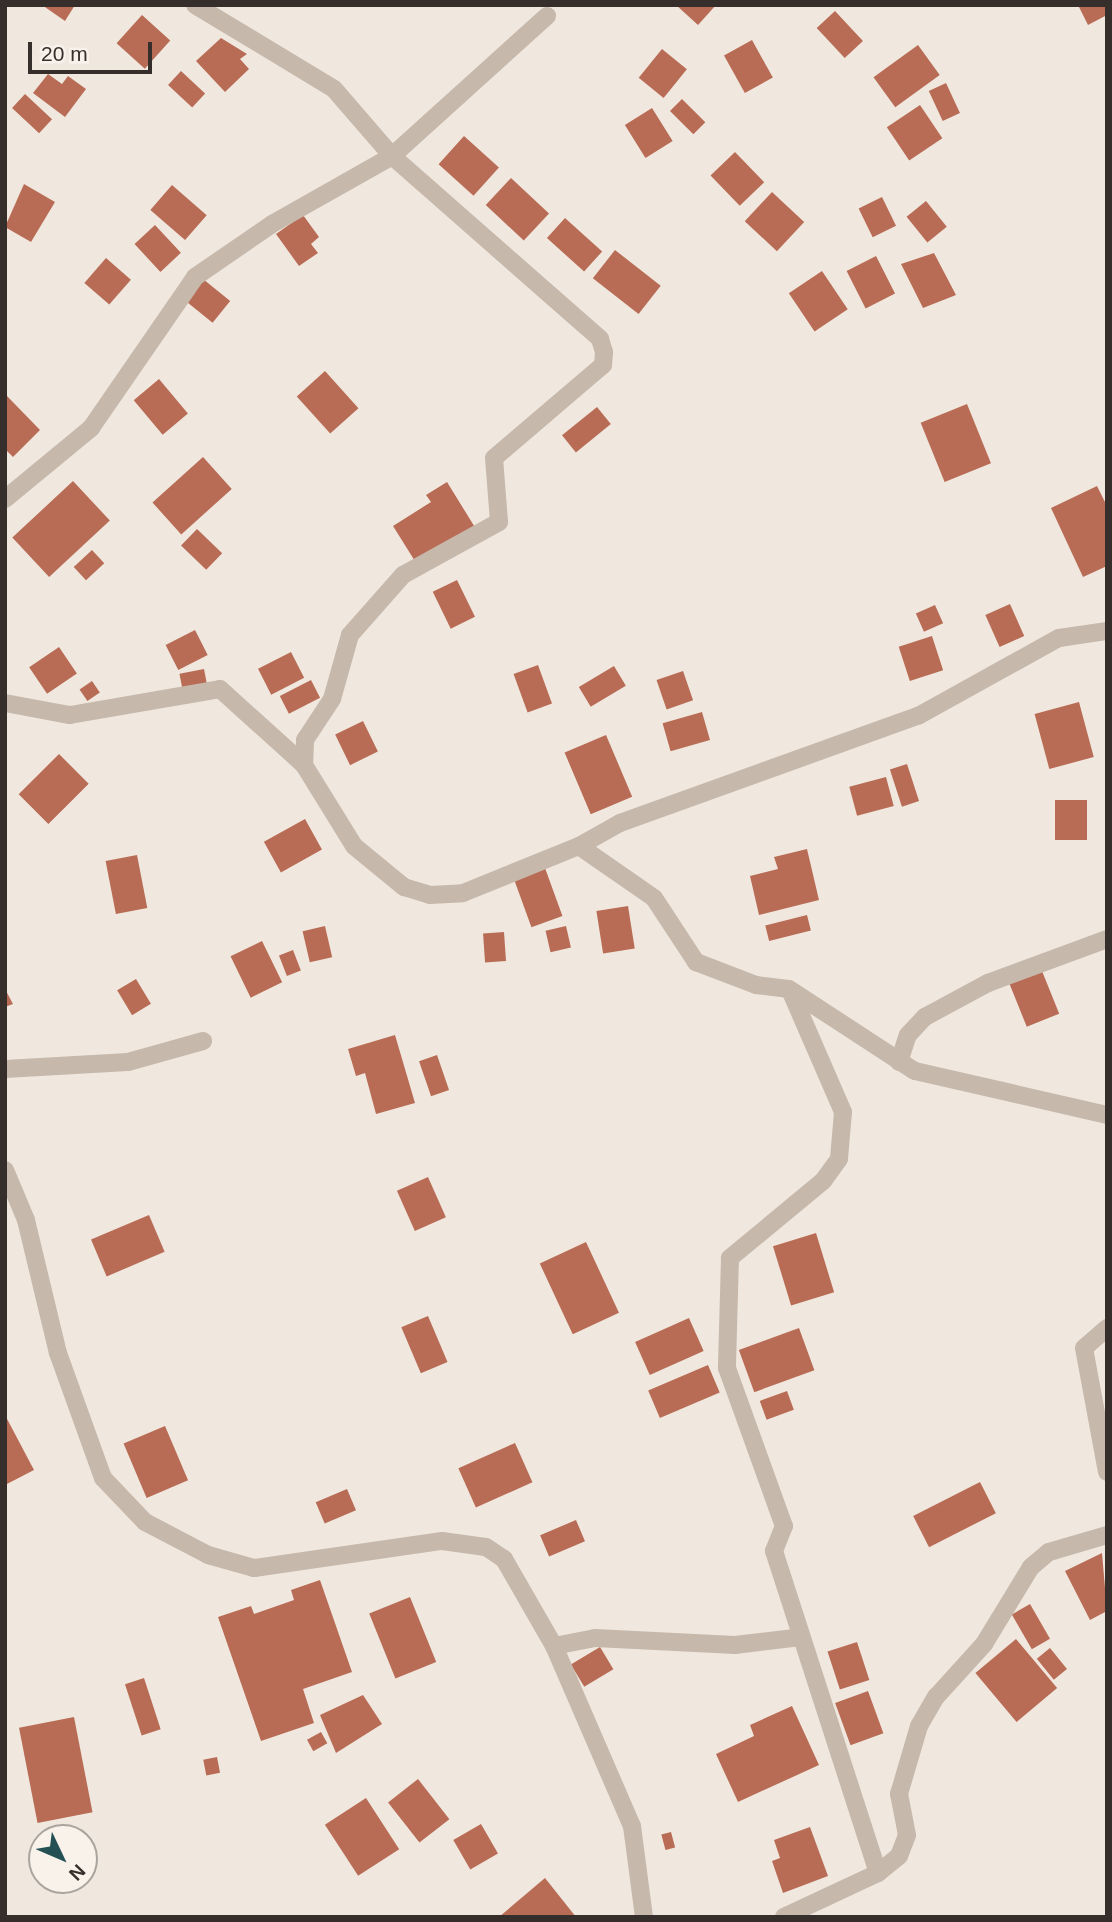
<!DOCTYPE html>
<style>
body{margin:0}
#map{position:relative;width:1112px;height:1922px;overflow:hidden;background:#f0e8df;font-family:Arial,sans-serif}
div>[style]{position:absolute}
.building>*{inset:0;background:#b96c55;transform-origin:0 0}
.street>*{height:18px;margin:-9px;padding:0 9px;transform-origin:9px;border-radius:9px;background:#c7b8ac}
span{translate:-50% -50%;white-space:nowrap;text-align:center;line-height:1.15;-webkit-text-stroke:5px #f8f2eb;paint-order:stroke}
.frame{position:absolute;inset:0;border:7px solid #362e2a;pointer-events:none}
.north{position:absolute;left:28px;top:1824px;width:70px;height:70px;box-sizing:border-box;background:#f8f2eb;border:2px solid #aaa49e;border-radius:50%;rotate:134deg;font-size:19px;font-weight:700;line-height:28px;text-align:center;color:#362e2a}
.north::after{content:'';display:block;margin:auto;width:24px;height:32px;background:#245053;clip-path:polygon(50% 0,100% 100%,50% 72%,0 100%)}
.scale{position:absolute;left:28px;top:42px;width:124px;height:32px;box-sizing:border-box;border:4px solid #362e2a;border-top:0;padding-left:9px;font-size:21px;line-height:24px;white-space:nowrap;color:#362e2a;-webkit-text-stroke:5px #f8f2eb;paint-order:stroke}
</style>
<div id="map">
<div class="building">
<i style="clip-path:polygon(42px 5px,75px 5px,65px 21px)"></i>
<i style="clip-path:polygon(676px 5px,716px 5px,698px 25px)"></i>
<i style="clip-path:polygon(1078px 5px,1107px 5px,1107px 15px,1088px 25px)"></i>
<i style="left:835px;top:11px;width:41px;height:25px;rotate:47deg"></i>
<i style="left:142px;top:15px;width:38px;height:38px;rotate:42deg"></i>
<i style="clip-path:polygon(221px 38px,247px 54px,240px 59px,249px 69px,225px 92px,196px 61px)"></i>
<i style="left:752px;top:40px;width:43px;height:32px;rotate:61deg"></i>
<i style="left:918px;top:45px;width:37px;height:55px;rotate:54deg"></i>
<i style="left:662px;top:49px;width:32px;height:37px;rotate:39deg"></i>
<i style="left:181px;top:71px;width:33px;height:19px;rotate:43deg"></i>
<i style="clip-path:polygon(48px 74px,62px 84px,68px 76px,86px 89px,65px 117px,33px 93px)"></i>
<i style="left:946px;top:83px;width:33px;height:19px;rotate:65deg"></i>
<i style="left:25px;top:94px;width:37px;height:19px;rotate:43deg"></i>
<i style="left:682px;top:99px;width:33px;height:17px;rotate:45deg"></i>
<i style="left:920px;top:105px;width:40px;height:40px;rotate:56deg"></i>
<i style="left:652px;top:108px;width:39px;height:32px;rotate:58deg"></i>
<i style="left:464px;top:136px;width:47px;height:38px;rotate:42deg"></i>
<i style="left:735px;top:152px;width:42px;height:34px;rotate:46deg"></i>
<i style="left:511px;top:178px;width:52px;height:37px;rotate:43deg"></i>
<i style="clip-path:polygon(24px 184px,55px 202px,31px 242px,5px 227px)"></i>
<i style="left:172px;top:185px;width:46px;height:33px;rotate:41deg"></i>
<i style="left:772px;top:192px;width:44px;height:40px;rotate:43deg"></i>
<i style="left:882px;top:197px;width:32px;height:26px;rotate:64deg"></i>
<i style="left:926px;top:201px;width:33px;height:25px;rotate:51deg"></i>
<i style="clip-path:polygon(303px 215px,319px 237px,311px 244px,318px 253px,299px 266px,276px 234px)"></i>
<i style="left:565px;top:218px;width:50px;height:27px;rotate:42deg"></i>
<i style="left:155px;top:225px;width:38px;height:28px;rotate:47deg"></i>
<i style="left:615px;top:250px;width:58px;height:36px;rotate:38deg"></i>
<i style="clip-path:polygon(934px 253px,956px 295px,923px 308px,901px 264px)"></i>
<i style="left:876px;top:256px;width:42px;height:33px;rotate:63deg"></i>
<i style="left:106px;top:258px;width:33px;height:33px;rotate:41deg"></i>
<i style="left:822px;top:271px;width:46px;height:40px;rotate:56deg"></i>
<i style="left:203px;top:279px;width:35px;height:28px;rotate:39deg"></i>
<i style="left:325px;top:371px;width:50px;height:38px;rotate:48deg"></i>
<i style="left:159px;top:379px;width:45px;height:33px;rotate:50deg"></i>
<i style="clip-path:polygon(7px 396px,40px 430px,13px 457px,5px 449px)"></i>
<i style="left:967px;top:404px;width:64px;height:50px;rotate:68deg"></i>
<i style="left:597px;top:407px;width:22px;height:45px;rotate:51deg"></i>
<i style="left:203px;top:457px;width:43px;height:68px;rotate:48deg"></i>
<i style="left:73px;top:481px;width:54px;height:83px;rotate:47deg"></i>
<i style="clip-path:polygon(447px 482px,476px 529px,418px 566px,393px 526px,431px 502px,426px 495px)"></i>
<i style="clip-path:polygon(1097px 486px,1107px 506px,1107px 566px,1083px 577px,1051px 508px)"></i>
<i style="left:197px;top:529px;width:35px;height:23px;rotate:44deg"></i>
<i style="left:92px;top:550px;width:18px;height:25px;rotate:47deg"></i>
<i style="left:457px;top:580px;width:41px;height:27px;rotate:64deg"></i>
<i style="left:1010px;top:604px;width:35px;height:27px;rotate:66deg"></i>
<i style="left:935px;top:605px;width:20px;height:21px;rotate:66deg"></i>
<i style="left:195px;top:630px;width:28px;height:33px;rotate:63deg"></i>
<i style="left:932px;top:636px;width:36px;height:35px;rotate:72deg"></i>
<i style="left:59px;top:647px;width:32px;height:36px;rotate:56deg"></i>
<i style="left:291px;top:652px;width:29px;height:37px;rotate:63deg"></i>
<i style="left:538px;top:665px;width:41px;height:26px;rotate:70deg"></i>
<i style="left:614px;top:666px;width:23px;height:41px;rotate:59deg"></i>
<i style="left:204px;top:669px;width:16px;height:25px;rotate:79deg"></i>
<i style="left:683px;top:671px;width:31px;height:28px;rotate:71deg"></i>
<i style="left:311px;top:680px;width:20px;height:35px;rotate:63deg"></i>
<i style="left:92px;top:681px;width:14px;height:15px;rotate:56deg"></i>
<i style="left:1079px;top:702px;width:57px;height:46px;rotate:75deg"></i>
<i style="left:702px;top:712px;width:29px;height:41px;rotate:74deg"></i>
<i style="left:363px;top:721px;width:34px;height:31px;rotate:64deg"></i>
<i style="left:606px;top:735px;width:67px;height:45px;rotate:67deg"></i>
<i style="left:59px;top:754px;width:42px;height:57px;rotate:45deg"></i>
<i style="left:907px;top:764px;width:39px;height:18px;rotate:72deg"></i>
<i style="left:886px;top:777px;width:30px;height:38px;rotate:75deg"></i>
<i style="left:1055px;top:800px;width:32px;height:40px"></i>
<i style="left:305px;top:819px;width:35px;height:47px;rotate:61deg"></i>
<i style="clip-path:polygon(807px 849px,819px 900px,759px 915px,750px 876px,778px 869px,774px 857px)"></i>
<i style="left:137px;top:855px;width:54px;height:32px;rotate:79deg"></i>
<i style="left:545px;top:868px;width:51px;height:33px;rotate:70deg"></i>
<i style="left:628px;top:906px;width:43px;height:32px;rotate:81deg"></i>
<i style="left:807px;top:915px;width:16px;height:43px;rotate:76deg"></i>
<i style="left:325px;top:926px;width:32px;height:23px;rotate:77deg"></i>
<i style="left:566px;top:926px;width:22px;height:21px;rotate:77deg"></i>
<i style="left:504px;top:932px;width:29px;height:21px;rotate:86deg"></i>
<i style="left:262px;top:941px;width:46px;height:35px;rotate:64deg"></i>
<i style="left:293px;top:950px;width:22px;height:15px;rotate:69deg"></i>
<i style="left:1042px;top:971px;width:46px;height:35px;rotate:68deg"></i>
<i style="left:136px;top:979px;width:29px;height:22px;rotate:59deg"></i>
<i style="clip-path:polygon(5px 989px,13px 1004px,5px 1007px)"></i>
<i style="clip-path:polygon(395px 1035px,415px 1103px,376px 1114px,365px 1073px,356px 1076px,348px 1049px)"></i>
<i style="left:437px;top:1055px;width:37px;height:19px;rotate:71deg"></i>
<i style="left:428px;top:1177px;width:44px;height:34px;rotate:66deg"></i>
<i style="left:149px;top:1215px;width:40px;height:63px;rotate:67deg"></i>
<i style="left:816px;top:1233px;width:62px;height:45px;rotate:73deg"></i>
<i style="left:586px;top:1242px;width:78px;height:51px;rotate:65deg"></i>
<i style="left:428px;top:1316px;width:50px;height:29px;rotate:67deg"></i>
<i style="left:689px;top:1318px;width:36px;height:59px;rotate:66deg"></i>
<i style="left:799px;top:1328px;width:45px;height:64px;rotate:70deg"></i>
<i style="left:708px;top:1365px;width:30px;height:65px;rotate:67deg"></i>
<i style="left:787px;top:1391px;width:20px;height:29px;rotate:70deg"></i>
<i style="clip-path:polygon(5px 1415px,34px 1470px,5px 1485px)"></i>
<i style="left:165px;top:1426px;width:59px;height:45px;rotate:67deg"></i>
<i style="left:515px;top:1443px;width:43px;height:62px;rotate:66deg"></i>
<i style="left:980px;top:1482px;width:35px;height:75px;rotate:63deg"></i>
<i style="left:347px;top:1489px;width:23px;height:34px;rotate:67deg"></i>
<i style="left:576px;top:1520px;width:23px;height:39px;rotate:67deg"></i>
<i style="clip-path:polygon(1102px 1553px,1107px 1611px,1090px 1620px,1065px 1571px)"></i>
<i style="clip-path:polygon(320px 1580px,352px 1672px,303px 1689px,314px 1723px,261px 1741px,218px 1617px,251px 1606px,254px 1614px,294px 1600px,291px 1590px)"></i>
<i style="left:410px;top:1597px;width:70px;height:44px;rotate:68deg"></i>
<i style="left:1030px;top:1604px;width:40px;height:21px;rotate:60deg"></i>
<i style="left:1016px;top:1639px;width:64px;height:53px;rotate:50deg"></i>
<i style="left:857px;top:1642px;width:40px;height:31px;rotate:72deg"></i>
<i style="left:600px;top:1647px;width:26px;height:34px;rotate:59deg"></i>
<i style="left:1050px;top:1648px;width:27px;height:17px;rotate:51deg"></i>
<i style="left:144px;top:1678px;width:54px;height:20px;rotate:72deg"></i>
<i style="left:868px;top:1691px;width:45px;height:35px;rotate:70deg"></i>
<i style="clip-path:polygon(363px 1695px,382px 1724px,336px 1753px,320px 1715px)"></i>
<i style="clip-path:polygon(792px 1706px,819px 1765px,738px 1802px,716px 1754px,754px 1736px,750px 1725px)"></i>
<i style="left:74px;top:1717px;width:97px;height:56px;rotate:79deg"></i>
<i style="left:321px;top:1732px;width:13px;height:16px;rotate:61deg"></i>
<i style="left:217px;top:1757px;width:16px;height:14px;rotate:79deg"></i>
<i style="left:418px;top:1779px;width:51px;height:38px;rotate:52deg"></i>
<i style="left:366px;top:1798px;width:61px;height:49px;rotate:57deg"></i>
<i style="left:481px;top:1824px;width:34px;height:32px;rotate:60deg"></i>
<i style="clip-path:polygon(810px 1827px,828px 1876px,783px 1893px,772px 1861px,780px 1858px,774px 1840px)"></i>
<i style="left:671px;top:1832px;width:16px;height:10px;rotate:75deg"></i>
<i style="clip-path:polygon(545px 1878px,576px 1917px,499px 1917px)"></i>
</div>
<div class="street">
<i style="left:195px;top:5px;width:162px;rotate:31.1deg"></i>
<i style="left:334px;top:89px;width:89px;rotate:49.1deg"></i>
<i style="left:392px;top:156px;width:277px;rotate:41.3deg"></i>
<i style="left:600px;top:339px;width:14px;rotate:73deg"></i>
<i style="left:604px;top:352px;width:13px;rotate:94deg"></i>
<i style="left:603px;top:365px;width:143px;rotate:139.5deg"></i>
<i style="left:494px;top:458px;width:64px;rotate:85.5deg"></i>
<i style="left:499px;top:522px;width:110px;rotate:151.1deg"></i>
<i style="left:403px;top:575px;width:80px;rotate:131.5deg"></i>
<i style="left:350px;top:635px;width:66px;rotate:105.7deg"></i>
<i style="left:332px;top:699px;width:49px;rotate:123.4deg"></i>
<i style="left:305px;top:740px;width:25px;rotate:92deg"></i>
<i style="left:304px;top:765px;width:95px;rotate:58.3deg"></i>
<i style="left:354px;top:846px;width:65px;rotate:39.4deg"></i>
<i style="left:404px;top:887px;width:27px;rotate:17deg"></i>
<i style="left:430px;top:895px;width:33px;rotate:-3deg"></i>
<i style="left:463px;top:893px;width:125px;rotate:-22.1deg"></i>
<i style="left:579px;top:846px;width:91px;rotate:34.7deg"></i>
<i style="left:654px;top:898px;width:77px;rotate:56.7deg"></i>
<i style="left:696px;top:962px;width:64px;rotate:21deg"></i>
<i style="left:756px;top:985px;width:33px;rotate:7deg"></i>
<i style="left:789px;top:989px;width:150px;rotate:33.1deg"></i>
<i style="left:915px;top:1071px;width:197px;rotate:12.9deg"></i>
<i style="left:5px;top:499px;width:112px;rotate:-39.5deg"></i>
<i style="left:91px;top:428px;width:183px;rotate:-55.4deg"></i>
<i style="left:195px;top:277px;width:93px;rotate:-34.5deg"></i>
<i style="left:272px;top:224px;width:138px;rotate:-29.5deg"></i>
<i style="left:392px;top:156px;width:209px;rotate:-42.1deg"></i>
<i style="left:5px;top:703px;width:66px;rotate:10.5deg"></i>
<i style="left:70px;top:715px;width:152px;rotate:-9.8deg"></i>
<i style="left:220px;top:689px;width:113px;rotate:42.1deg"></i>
<i style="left:579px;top:846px;width:47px;rotate:-29.3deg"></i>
<i style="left:620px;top:823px;width:317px;rotate:-19.8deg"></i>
<i style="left:918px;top:716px;width:161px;rotate:-29deg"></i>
<i style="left:1059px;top:638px;width:49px;rotate:-8.3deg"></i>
<i style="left:790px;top:990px;width:133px;rotate:66.5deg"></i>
<i style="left:843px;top:1112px;width:47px;rotate:94.9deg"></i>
<i style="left:839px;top:1159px;width:27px;rotate:126deg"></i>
<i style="left:823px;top:1181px;width:121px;rotate:140.4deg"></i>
<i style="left:730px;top:1258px;width:110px;rotate:91.6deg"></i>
<i style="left:727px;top:1368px;width:168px;rotate:70.2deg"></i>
<i style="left:784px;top:1526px;width:27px;rotate:112deg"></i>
<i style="left:774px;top:1551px;width:338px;rotate:72.1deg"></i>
<i style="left:899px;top:1062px;width:28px;rotate:-72deg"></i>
<i style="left:908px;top:1035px;width:25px;rotate:-47deg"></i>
<i style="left:925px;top:1017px;width:72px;rotate:-28.4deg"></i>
<i style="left:988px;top:983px;width:127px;rotate:-20.3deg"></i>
<i style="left:5px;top:1069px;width:123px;rotate:-3.3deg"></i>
<i style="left:128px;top:1062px;width:78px;rotate:-15.6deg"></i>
<i style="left:5px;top:1170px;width:54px;rotate:67.2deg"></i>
<i style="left:26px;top:1220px;width:137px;rotate:76.5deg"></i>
<i style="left:58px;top:1353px;width:133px;rotate:70.2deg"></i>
<i style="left:103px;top:1478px;width:61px;rotate:46.3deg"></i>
<i style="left:145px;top:1522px;width:71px;rotate:27.6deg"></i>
<i style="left:208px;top:1555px;width:48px;rotate:15.8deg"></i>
<i style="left:254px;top:1568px;width:190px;rotate:-8.2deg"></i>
<i style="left:442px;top:1541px;width:44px;rotate:7.8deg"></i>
<i style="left:486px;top:1547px;width:22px;rotate:34deg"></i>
<i style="left:504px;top:1559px;width:100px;rotate:60.1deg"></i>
<i style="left:554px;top:1646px;width:196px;rotate:66.6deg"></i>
<i style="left:632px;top:1826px;width:92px;rotate:82.5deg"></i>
<i style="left:1107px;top:1328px;width:30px;rotate:139deg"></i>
<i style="left:1084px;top:1348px;width:126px;rotate:79.5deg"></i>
<i style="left:554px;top:1646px;width:42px;rotate:-11deg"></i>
<i style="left:595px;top:1638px;width:140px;rotate:2.9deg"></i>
<i style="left:735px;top:1645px;width:66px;rotate:-6.9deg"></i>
<i style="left:784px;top:1917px;width:104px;rotate:-25.1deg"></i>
<i style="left:878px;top:1873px;width:27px;rotate:-39deg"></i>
<i style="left:899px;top:1856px;width:22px;rotate:-69deg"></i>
<i style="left:907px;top:1835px;width:42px;rotate:-101deg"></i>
<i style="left:899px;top:1794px;width:71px;rotate:-73.6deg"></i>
<i style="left:919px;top:1726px;width:34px;rotate:-60deg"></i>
<i style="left:936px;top:1697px;width:72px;rotate:-47.8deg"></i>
<i style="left:984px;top:1644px;width:90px;rotate:-58.6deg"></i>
<i style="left:1031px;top:1567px;width:23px;rotate:-40deg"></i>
<i style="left:1049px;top:1552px;width:60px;rotate:-16.3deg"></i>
</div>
<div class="frame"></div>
<div class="north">N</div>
<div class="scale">20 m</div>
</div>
